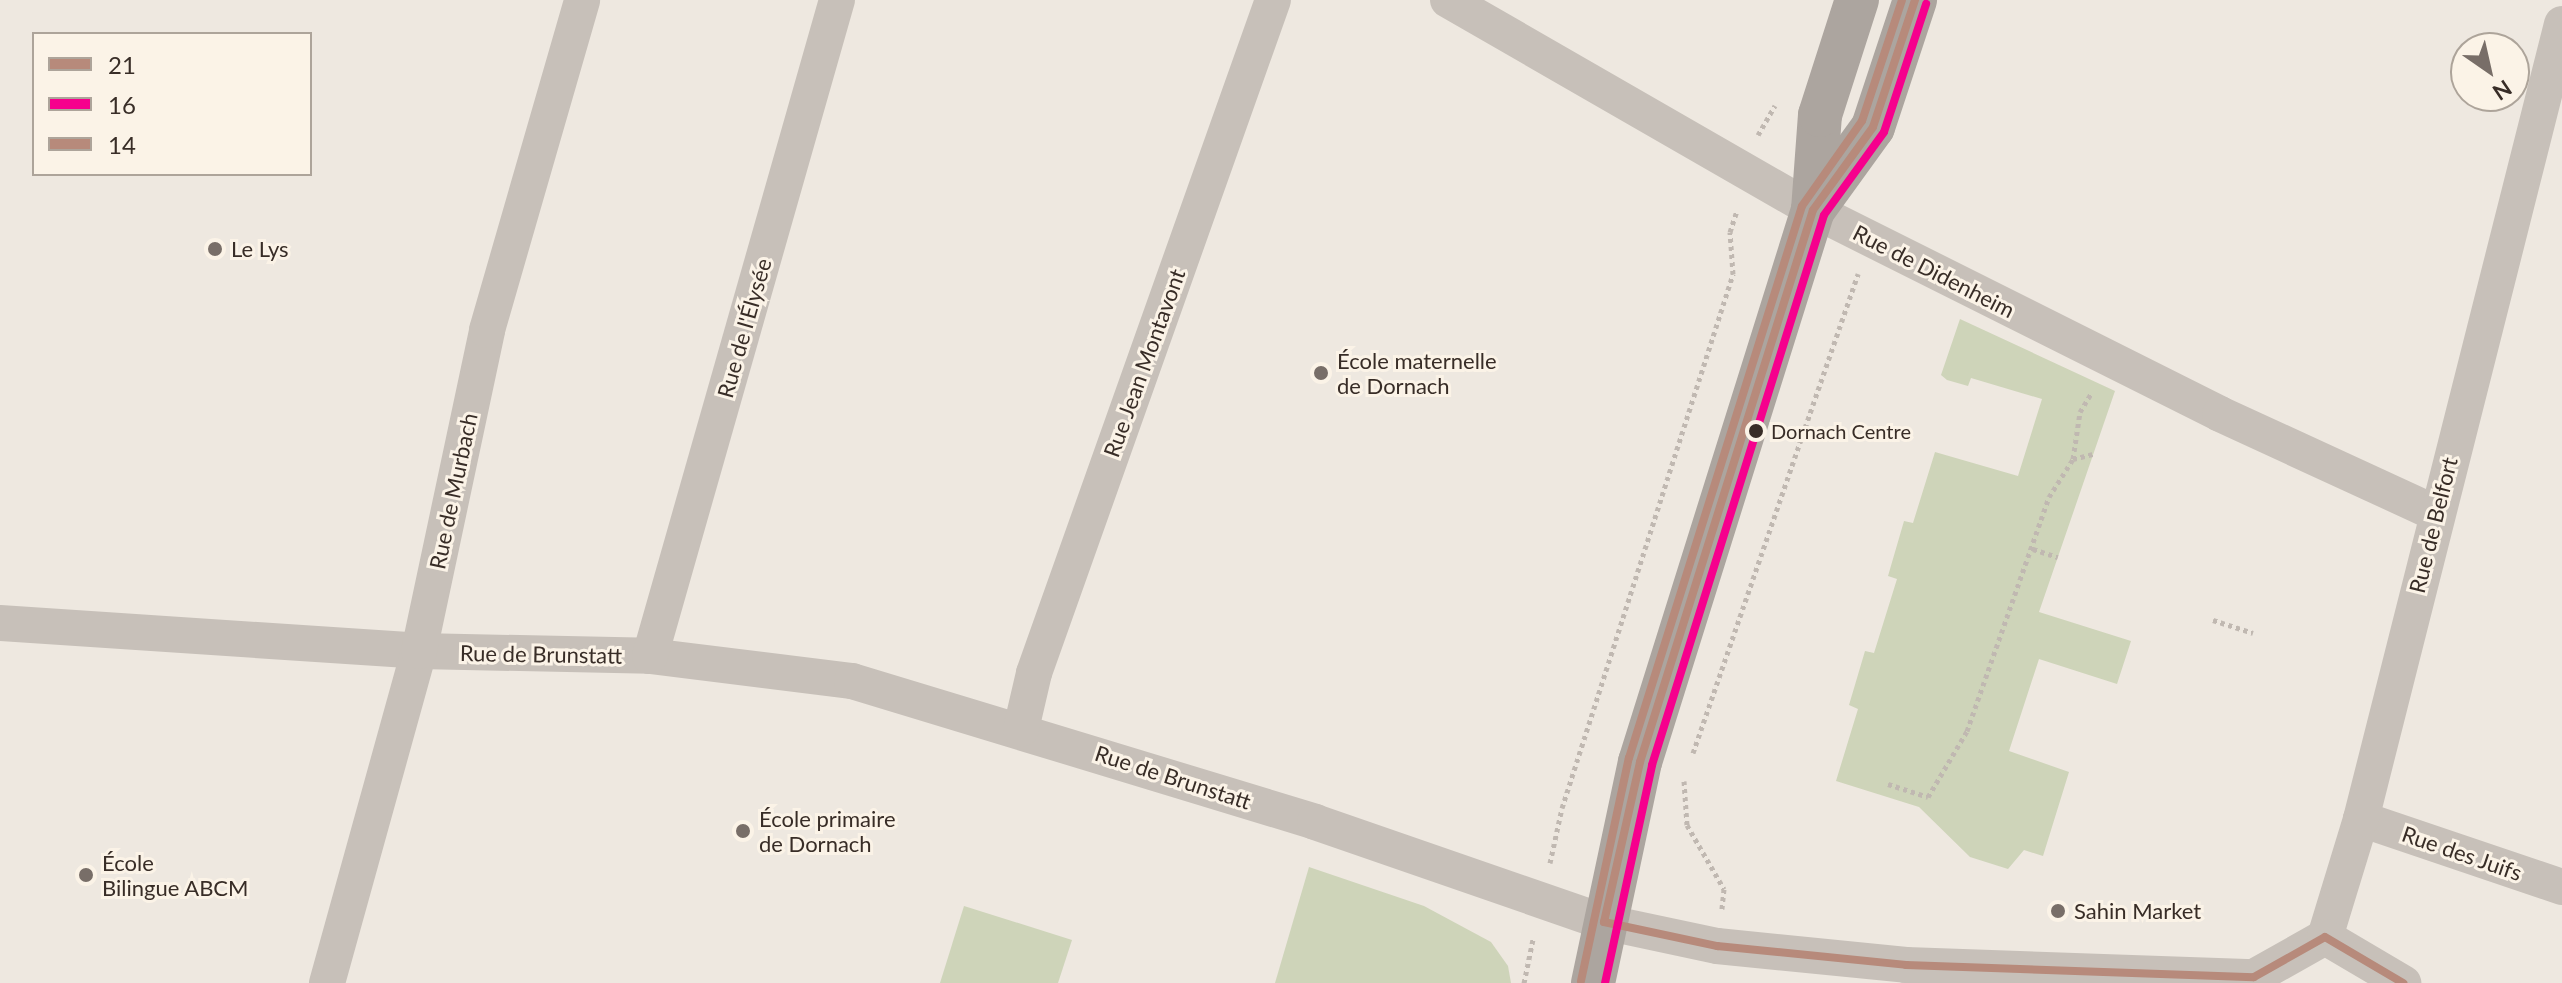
<!DOCTYPE html>
<meta charset="utf-8">
<style>
body{margin:0}
#map{position:relative;width:2562px;height:983px;overflow:hidden;background:#eee8e0;font-family:Lato,sans-serif}
div>[style]{position:absolute}
.green>*{inset:0;background:#ced4b9}
.path>*{height:5px;margin-top:-2.5px;transform-origin:0;background:repeating-linear-gradient(90deg,#c0b8b1 0 4px,transparent 0 8px)}
.street>*{height:36px;margin:-18px;padding:0 18px;transform-origin:18px;border-radius:18px;background:#c7c0b9}
.primary>*{height:44px;margin:-22px;padding:0 22px;transform-origin:22px;border-radius:22px;background:#aca59f}
.bus-1>*{height:8px;margin:-4px;padding:0 4px;transform-origin:4px;border-radius:4px;background:#b78a7b}
.bus-2>*{height:8px;margin:-4px;padding:0 4px;transform-origin:4px;border-radius:4px;background:#f6008d}
.bus-3>*{height:8px;margin:-4px;padding:0 4px;transform-origin:4px;border-radius:4px;background:#b78a7b}
.dots>*{width:22px;height:22px;translate:-50% -50%;box-sizing:border-box;border:4px solid #fbf3e7;border-radius:50%}
span{translate:-50% -50%;white-space:nowrap;text-align:center;line-height:1.15;-webkit-text-stroke:6px #fbf3e7;paint-order:stroke}
.bus-label{font-size:20px;color:#382d27}
.left{translate:0 -50%;text-align:left}
.poi-label{font-size:22px;color:#382d27}
.street-label{font-size:22px;color:#382d27}
.legend{position:absolute;left:32px;top:32px;width:280px;height:144px;box-sizing:border-box;background:#fbf3e7;border:2px solid #ada49a;margin:0;padding:10px 14px;list-style:none;font-size:24px;color:#382d27}
.legend li{display:flex;align-items:center;gap:16px;height:40px}
.legend b{width:40px;border:2px solid #ada49a}
.north{position:absolute;left:2450px;top:32px;width:80px;height:80px;box-sizing:border-box;background:#fbf3e7;border:2px solid #ada49a;border-radius:50%;rotate:146deg;font-size:22px;font-weight:700;line-height:32px;text-align:center;color:#382d27}
.north::after{content:'';display:block;margin:auto;width:28px;height:36px;background:#786e68;clip-path:polygon(50% 0,100% 100%,50% 72%,0 100%)}
</style>
<div id="map">
<div class="green">
<i style="clip-path:polygon(1960px 319px,2115px 391px,2039px 612px,2131px 641px,2117px 684px,2039px 659px,2009px 751px,2069px 772px,2043px 856px,2024px 850px,2008px 869px,1970px 857px,1919px 807px,1836px 781px,1858px 709px,1849px 705px,1865px 651px,1874px 653px,1897px 579px,1888px 576px,1904px 521px,1913px 523px,1935px 452px,2018px 476px,2042px 399px,1971px 378px,1968px 386px,1947px 380px,1941px 375px)"></i>
<i style="clip-path:polygon(1309px 867px,1424px 906px,1491px 942px,1508px 966px,1511px 983px,1275px 983px)"></i>
<i style="clip-path:polygon(964px 906px,1072px 940px,1058px 983px,940px 983px)"></i>
</div>
<div class="path">
<i style="left:1758px;top:135px;width:34px;rotate:-60deg"></i>
<i style="left:2073px;top:459px;width:21px;rotate:-14deg"></i>
<i style="left:2033px;top:549px;width:26px;rotate:18deg"></i>
<i style="left:2213px;top:620px;width:42px;rotate:18deg"></i>
<i style="left:1693px;top:753px;width:507px;rotate:-70.99deg"></i>
<i style="left:1684px;top:781px;width:44px;rotate:86.1deg"></i>
<i style="left:1687px;top:825px;width:74px;rotate:60deg"></i>
<i style="left:1724px;top:889px;width:20px;rotate:96deg"></i>
<i style="left:1888px;top:784px;width:42px;rotate:18deg"></i>
<i style="left:1928px;top:797px;width:77px;rotate:-59.4deg"></i>
<i style="left:1967px;top:731px;width:248px;rotate:-70.7deg"></i>
<i style="left:2049px;top:497px;width:45px;rotate:-57.7deg"></i>
<i style="left:2073px;top:459px;width:48px;rotate:-81.5deg"></i>
<i style="left:2080px;top:412px;width:21px;rotate:-59deg"></i>
<i style="left:1550px;top:863px;width:56px;rotate:-77.7deg"></i>
<i style="left:1562px;top:808px;width:561px;rotate:-72.24deg"></i>
<i style="left:1733px;top:274px;width:42px;rotate:-94.1deg"></i>
<i style="left:1730px;top:232px;width:23px;rotate:-72deg"></i>
<i style="left:1524px;top:983px;width:45px;rotate:-78.4deg"></i>
</div>
<div class="street">
<i style="left:1448px;top:0;width:421px;rotate:29.9deg"></i>
<i style="left:1813px;top:210px;width:455px;rotate:26.6deg"></i>
<i style="left:2220px;top:414px;width:237px;rotate:24.7deg"></i>
<i style="left:0;top:623px;width:420px;rotate:3.8deg"></i>
<i style="left:419px;top:651px;width:231px;rotate:1.2deg"></i>
<i style="left:650px;top:656px;width:204px;rotate:7.1deg"></i>
<i style="left:852px;top:681px;width:484px;rotate:16.9deg"></i>
<i style="left:1315px;top:822px;width:306px;rotate:19.1deg"></i>
<i style="left:1604px;top:922px;width:116px;rotate:12deg"></i>
<i style="left:1717px;top:946px;width:190px;rotate:5.7deg"></i>
<i style="left:1906px;top:965px;width:348px;rotate:2deg"></i>
<i style="left:2254px;top:977px;width:81px;rotate:-29.4deg"></i>
<i style="left:650px;top:656px;width:682px;rotate:-74.09deg"></i>
<i style="left:1021px;top:729px;width:57px;rotate:-76.9deg"></i>
<i style="left:1034px;top:673px;width:714px;rotate:-70.45deg"></i>
<i style="left:2361px;top:819px;width:212px;rotate:18.7deg"></i>
<i style="left:2325px;top:937px;width:123px;rotate:-73deg"></i>
<i style="left:2361px;top:819px;width:820px;rotate:-75.81deg"></i>
<i style="left:2325px;top:937px;width:91px;rotate:30.5deg"></i>
<i style="left:327px;top:983px;width:345px;rotate:-74.5deg"></i>
<i style="left:419px;top:651px;width:328px;rotate:-78deg"></i>
<i style="left:487px;top:330px;width:343px;rotate:-73.9deg"></i>
</div>
<div class="primary">
<i style="left:1813px;top:210px;width:102px;rotate:-54.1deg"></i>
<i style="left:1873px;top:127px;width:134px;rotate:-71.7deg"></i>
<i style="left:1593px;top:983px;width:226px;rotate:-78deg"></i>
<i style="left:1640px;top:762px;width:578px;rotate:-72.6deg"></i>
<i style="left:1813px;top:210px;width:95px;rotate:-85.8deg"></i>
<i style="left:1820px;top:115px;width:121px;rotate:-72.2deg"></i>
</div>
<div class="bus-1">
<i style="left:1604px;top:922px;width:164px;rotate:-77.3deg"></i>
<i style="left:1640px;top:762px;width:578px;rotate:-72.6deg"></i>
<i style="left:1813px;top:210px;width:102px;rotate:-54.1deg"></i>
<i style="left:1873px;top:127px;width:134px;rotate:-71.7deg"></i>
<i style="left:1604px;top:922px;width:116px;rotate:12deg"></i>
<i style="left:1717px;top:946px;width:190px;rotate:5.7deg"></i>
<i style="left:1906px;top:965px;width:348px;rotate:2deg"></i>
<i style="left:2254px;top:977px;width:81px;rotate:-29.4deg"></i>
<i style="left:2325px;top:937px;width:91px;rotate:30.5deg"></i>
</div>
<div class="bus-2">
<i style="left:1605px;top:983px;width:223px;rotate:-77.8deg"></i>
<i style="left:1652px;top:765px;width:576px;rotate:-72.63deg"></i>
<i style="left:1824px;top:215px;width:102px;rotate:-54.1deg"></i>
<i style="left:1884px;top:132px;width:135px;rotate:-71.8deg"></i>
</div>
<div class="bus-3">
<i style="left:1581px;top:981px;width:228px;rotate:-77.9deg"></i>
<i style="left:1629px;top:758px;width:578px;rotate:-72.6deg"></i>
<i style="left:1802px;top:206px;width:104px;rotate:-54.8deg"></i>
<i style="left:1862px;top:121px;width:127px;rotate:-71.7deg"></i>
</div>
<div class="dots">
<i style="left:215px;top:249px;background:#786e68"></i>
<i style="left:1321px;top:373px;background:#786e68"></i>
<i style="left:1756px;top:431px;background:#382d27"></i>
<i style="left:743px;top:831px;background:#786e68"></i>
<i style="left:86px;top:875px;background:#786e68"></i>
<i style="left:2058px;top:911px;background:#786e68"></i>
</div>
<div class="bus-label">
<span class="left" style="left:1771px;top:431px">Dornach Centre</span>
</div>
<div class="poi-label">
<span class="left" style="left:231px;top:249px">Le Lys</span>
<span class="left" style="left:1337px;top:373px">École maternelle<br>de Dornach</span>
<span class="left" style="left:759px;top:831px">École primaire<br>de Dornach</span>
<span class="left" style="left:102px;top:875px">École<br>Bilingue ABCM</span>
<span class="left" style="left:2074px;top:911px">Sahin Market</span>
</div>
<div class="street-label">
<span style="left:1934px;top:271px;rotate:27deg">Rue de Didenheim</span>
<span style="left:744px;top:328px;rotate:-74deg">Rue de l'Élysée</span>
<span style="left:1144px;top:363px;rotate:-70deg">Rue Jean Montavont</span>
<span style="left:453px;top:491px;rotate:-78deg">Rue de Murbach</span>
<span style="left:2433px;top:525px;rotate:-76deg">Rue de Belfort</span>
<span style="left:541px;top:654px;rotate:1deg">Rue de Brunstatt</span>
<span style="left:1173px;top:777px;rotate:18deg">Rue de Brunstatt</span>
<span style="left:2462px;top:853px;rotate:19deg">Rue des Juifs</span>
</div>
<ul class="legend">
<li><b style="height:10px;background:#b78a7b"></b>21</li>
<li><b style="height:10px;background:#f6008d"></b>16</li>
<li><b style="height:10px;background:#b78a7b"></b>14</li>
</ul>
<div class="north">N</div>
</div>
